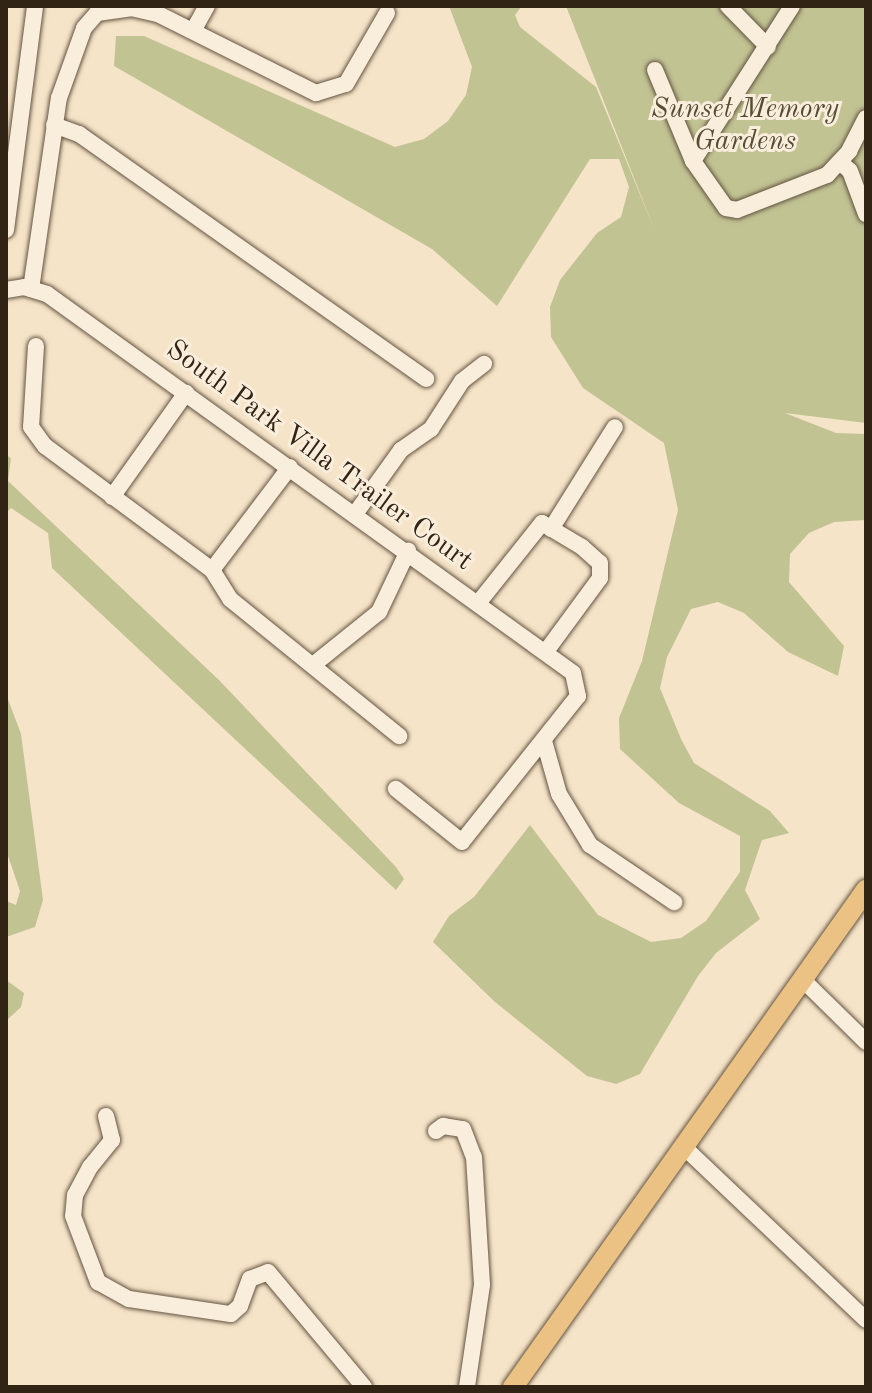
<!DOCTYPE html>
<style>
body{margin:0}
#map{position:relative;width:872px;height:1393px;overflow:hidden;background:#f6e4c8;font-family:"Old Standard TT",serif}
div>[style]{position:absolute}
.green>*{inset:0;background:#c1c393}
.roads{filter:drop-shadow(0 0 2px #635441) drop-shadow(0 0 2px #635441)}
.minor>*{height:16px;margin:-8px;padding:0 8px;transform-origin:8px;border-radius:8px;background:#f9eddb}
.major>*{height:20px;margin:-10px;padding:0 10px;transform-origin:10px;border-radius:10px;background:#ebc284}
span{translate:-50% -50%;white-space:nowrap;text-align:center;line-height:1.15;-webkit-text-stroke:6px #f9eddb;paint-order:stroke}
.park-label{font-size:28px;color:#564c34;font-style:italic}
.street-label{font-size:28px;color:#322414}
.frame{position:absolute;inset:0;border:8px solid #322414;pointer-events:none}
</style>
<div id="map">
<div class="green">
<i style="clip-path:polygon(449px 6px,522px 6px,515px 15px,520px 27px,596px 87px,655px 231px,566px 6px,866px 6px,866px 423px,785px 413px,836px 433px,866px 434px,866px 520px,834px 522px,809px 533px,790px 554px,789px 582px,844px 646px,838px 676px,788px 652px,744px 613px,718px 602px,691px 609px,667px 657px,660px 688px,681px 739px,694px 763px,770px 811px,789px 833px,762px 840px,745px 890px,760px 919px,716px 953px,698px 976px,640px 1074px,616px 1084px,587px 1076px,495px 1002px,433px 942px,449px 916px,474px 897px,530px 825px,598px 915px,651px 942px,681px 938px,706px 921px,740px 872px,740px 836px,679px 803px,620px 749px,619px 718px,642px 661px,678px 510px,664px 443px,583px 388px,551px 337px,550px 307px,560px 280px,597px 233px,621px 217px,629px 187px,619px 159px,590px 159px,497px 306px,432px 249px,114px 66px,116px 36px,144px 36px,395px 147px,424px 139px,448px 121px,466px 95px,472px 67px)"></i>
<i style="clip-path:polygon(6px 455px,11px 458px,8px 481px,220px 681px,396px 867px,404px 879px,396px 890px,52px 568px,48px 533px,11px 508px,6px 513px)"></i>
<i style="clip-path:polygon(6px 694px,21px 734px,43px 900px,35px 927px,6px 937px,6px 901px,16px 905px,20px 891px,6px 850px)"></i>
<i style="clip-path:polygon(6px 980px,24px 993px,21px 1007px,6px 1021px)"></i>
</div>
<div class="roads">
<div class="minor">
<i style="left:728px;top:6px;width:57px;rotate:45.7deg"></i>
<i style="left:193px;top:31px;width:29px;rotate:-61deg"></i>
<i style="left:655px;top:70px;width:99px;rotate:67.3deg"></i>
<i style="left:693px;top:161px;width:57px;rotate:54.9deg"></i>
<i style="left:726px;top:208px;width:11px;rotate:10deg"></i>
<i style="left:737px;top:210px;width:97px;rotate:-21.3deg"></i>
<i style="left:827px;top:175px;width:33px;rotate:-47deg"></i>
<i style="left:849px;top:151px;width:37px;rotate:-63deg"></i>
<i style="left:54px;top:125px;width:27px;rotate:20deg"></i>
<i style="left:79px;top:134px;width:425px;rotate:35.2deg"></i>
<i style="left:693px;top:161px;width:184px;rotate:-57.4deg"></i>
<i style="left:840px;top:162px;width:13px;rotate:42deg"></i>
<i style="left:850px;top:171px;width:46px;rotate:69.6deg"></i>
<i style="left:6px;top:230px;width:226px;rotate:-82.6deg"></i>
<i style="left:31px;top:289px;width:193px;rotate:-81.7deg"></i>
<i style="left:59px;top:98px;width:74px;rotate:-70.3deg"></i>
<i style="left:84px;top:28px;width:20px;rotate:-49deg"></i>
<i style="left:97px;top:13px;width:34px;rotate:-8deg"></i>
<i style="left:131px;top:8px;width:28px;rotate:13deg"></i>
<i style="left:158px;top:14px;width:177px;rotate:26.6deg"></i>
<i style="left:316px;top:93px;width:31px;rotate:-17deg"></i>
<i style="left:346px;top:84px;width:82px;rotate:-60deg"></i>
<i style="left:6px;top:290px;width:18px;rotate:-9deg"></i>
<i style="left:24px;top:287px;width:24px;rotate:17deg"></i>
<i style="left:47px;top:294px;width:648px;rotate:35.77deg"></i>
<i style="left:573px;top:673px;width:24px;rotate:78deg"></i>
<i style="left:578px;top:696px;width:186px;rotate:128.5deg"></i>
<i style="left:462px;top:842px;width:85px;rotate:-141.2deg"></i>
<i style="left:36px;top:346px;width:81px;rotate:93.5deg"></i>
<i style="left:31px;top:427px;width:24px;rotate:54deg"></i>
<i style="left:45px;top:446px;width:208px;rotate:36.6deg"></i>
<i style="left:212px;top:570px;width:34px;rotate:58deg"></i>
<i style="left:230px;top:599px;width:218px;rotate:39deg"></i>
<i style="left:112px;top:497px;width:128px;rotate:-54.6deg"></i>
<i style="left:355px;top:514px;width:79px;rotate:-54.3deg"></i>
<i style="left:401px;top:450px;width:37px;rotate:-35deg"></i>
<i style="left:431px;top:429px;width:57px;rotate:-57.1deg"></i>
<i style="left:462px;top:381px;width:28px;rotate:-38deg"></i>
<i style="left:551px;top:529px;width:120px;rotate:-57.9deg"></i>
<i style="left:212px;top:570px;width:129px;rotate:-52.9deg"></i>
<i style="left:479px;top:602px;width:101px;rotate:-51.4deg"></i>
<i style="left:542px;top:523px;width:47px;rotate:31deg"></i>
<i style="left:582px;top:547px;width:24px;rotate:42deg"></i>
<i style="left:600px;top:563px;width:15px;rotate:90deg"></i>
<i style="left:600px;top:578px;width:89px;rotate:126.4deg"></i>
<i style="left:313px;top:665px;width:85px;rotate:-38.8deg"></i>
<i style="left:379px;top:612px;width:68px;rotate:-64.6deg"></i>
<i style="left:544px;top:741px;width:55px;rotate:74.2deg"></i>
<i style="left:559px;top:794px;width:60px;rotate:58.7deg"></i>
<i style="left:590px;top:845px;width:102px;rotate:34.2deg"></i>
<i style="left:803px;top:980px;width:88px;rotate:44.5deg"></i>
<i style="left:106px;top:1116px;width:25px;rotate:76deg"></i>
<i style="left:112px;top:1140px;width:35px;rotate:129deg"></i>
<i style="left:90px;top:1167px;width:32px;rotate:118deg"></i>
<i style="left:75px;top:1195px;width:21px;rotate:95deg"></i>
<i style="left:73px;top:1216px;width:71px;rotate:69.3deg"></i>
<i style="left:98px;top:1282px;width:35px;rotate:29deg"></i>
<i style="left:129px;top:1299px;width:103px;rotate:8.4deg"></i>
<i style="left:231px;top:1314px;width:12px;rotate:-42deg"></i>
<i style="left:240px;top:1306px;width:29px;rotate:-70deg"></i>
<i style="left:250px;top:1279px;width:19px;rotate:-21deg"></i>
<i style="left:268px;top:1272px;width:150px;rotate:50.1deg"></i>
<i style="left:436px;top:1131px;width:9px;rotate:-36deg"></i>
<i style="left:443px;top:1126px;width:20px;rotate:9deg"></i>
<i style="left:463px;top:1129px;width:30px;rotate:69deg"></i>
<i style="left:474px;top:1157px;width:128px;rotate:86.4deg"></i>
<i style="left:482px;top:1285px;width:103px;rotate:98.4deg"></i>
<i style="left:686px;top:1149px;width:248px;rotate:43.5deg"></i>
</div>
<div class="major">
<i style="left:513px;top:1387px;width:610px;rotate:-54.62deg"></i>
</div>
</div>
<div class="park-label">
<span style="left:745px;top:126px">Sunset Memory<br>Gardens</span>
</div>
<div class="street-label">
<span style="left:319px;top:456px;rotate:36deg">South Park Villa Trailer Court</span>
</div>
<div class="frame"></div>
</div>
